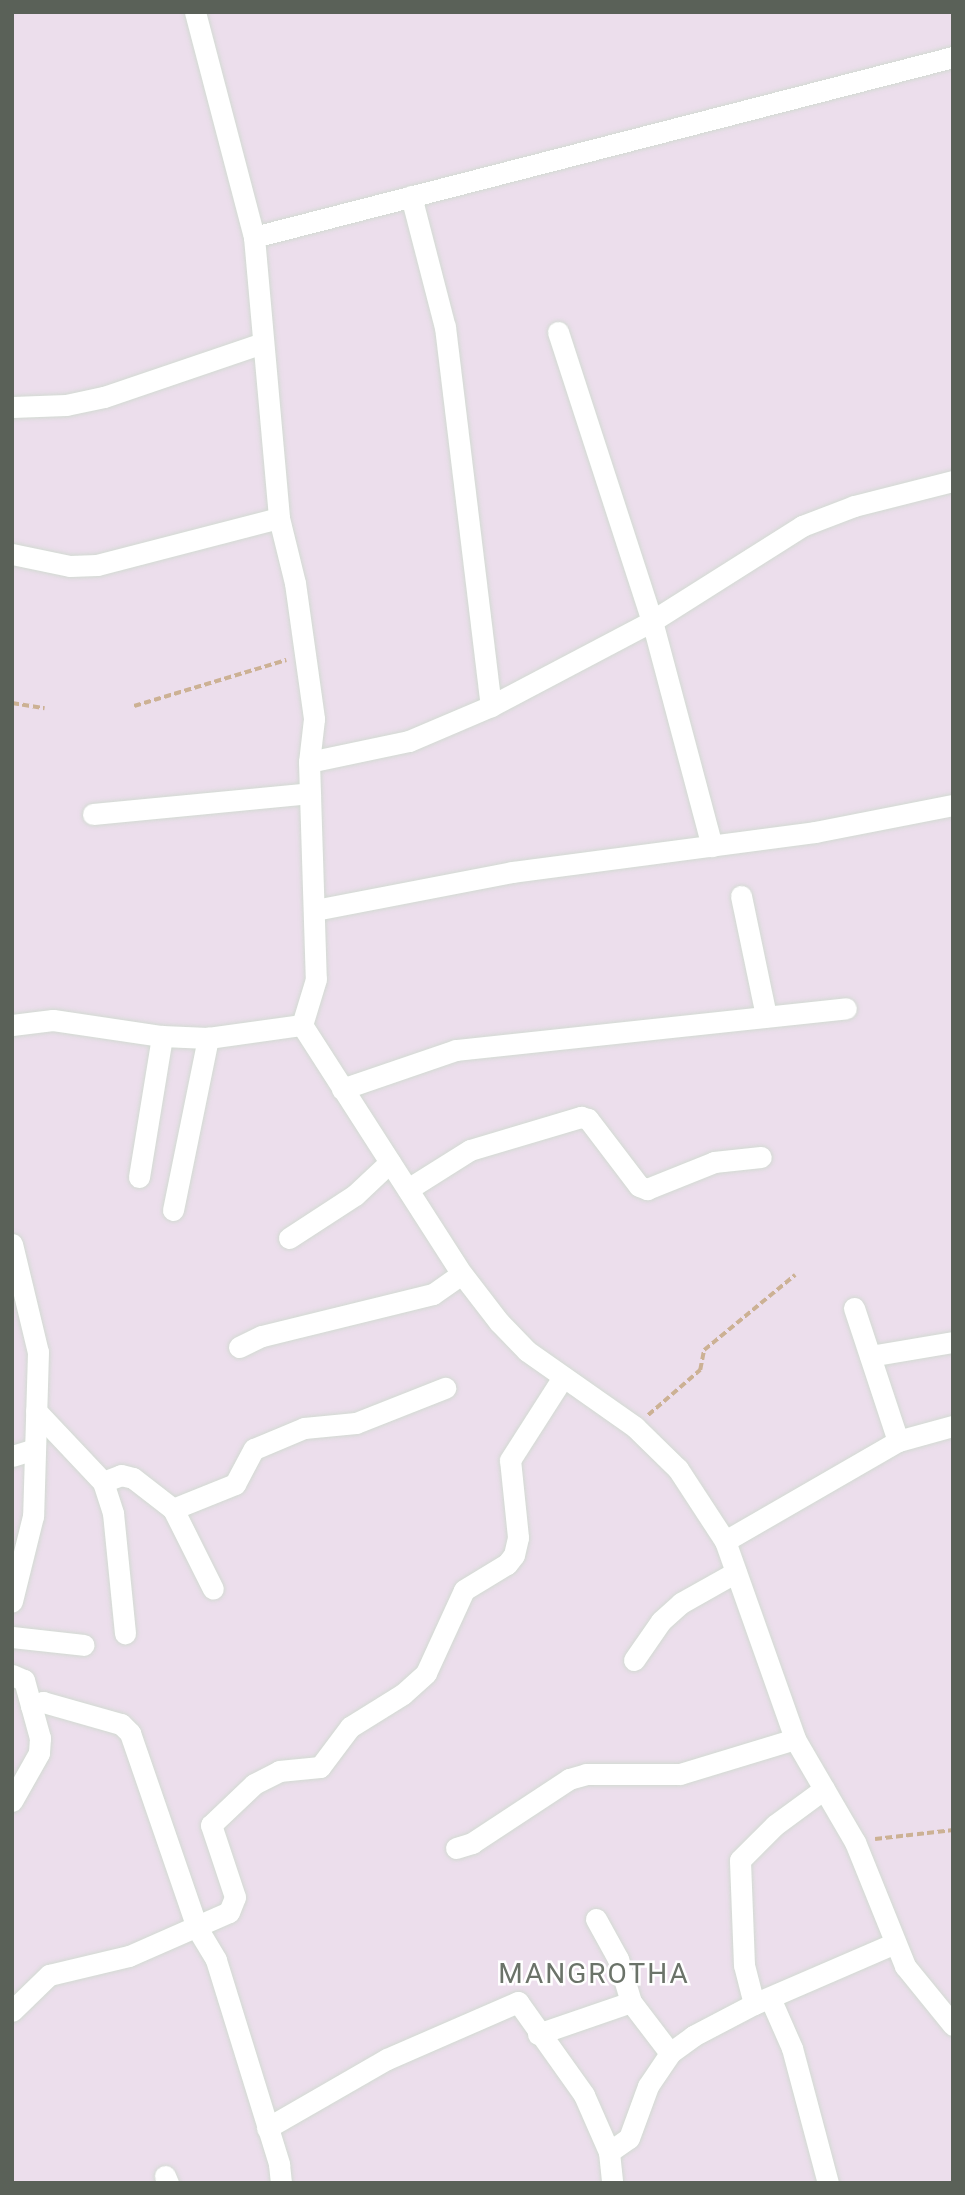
<!DOCTYPE html>
<style>
body{margin:0}
#map{position:relative;width:965px;height:2195px;overflow:hidden;background:#ecdeec;font-family:Roboto,sans-serif}
div>[style]{position:absolute}
.path>*{height:3.5px;margin-top:-1.75px;transform-origin:0;background:repeating-linear-gradient(90deg,#ccb194 0 7px,transparent 0 10.5px)}
.roads{filter:drop-shadow(0 0 2px #d2dad2) drop-shadow(0 0 2px #d2dad2)}
.minor>*{height:21px;margin:-10.5px;padding:0 10.5px;transform-origin:10.5px;border-radius:10.5px;background:#fff}
span{translate:-50% -50%;white-space:nowrap;text-align:center;line-height:1.15;-webkit-text-stroke:5px #fff;paint-order:stroke}
.quarter-label{font-size:28px;color:#6b7369;letter-spacing:2px}
.frame{position:absolute;inset:0;border:14px solid #5a6158;pointer-events:none}
</style>
<div id="map">
<div class="path">
<i style="left:12px;top:703px;width:33px;rotate:9deg"></i>
<i style="left:134px;top:706px;width:159px;rotate:-16.8deg"></i>
<i style="left:648px;top:1415px;width:69px;rotate:-40.9deg"></i>
<i style="left:700px;top:1370px;width:20px;rotate:-79deg"></i>
<i style="left:704px;top:1350px;width:118px;rotate:-39.5deg"></i>
<i style="left:875px;top:1839px;width:79px;rotate:-6.6deg"></i>
</div>
<div class="roads">
<div class="minor">
<i style="left:195px;top:12px;width:233px;rotate:75.3deg"></i>
<i style="left:254px;top:237px;width:282px;rotate:84.9deg"></i>
<i style="left:279px;top:518px;width:67px;rotate:76.2deg"></i>
<i style="left:295px;top:583px;width:137px;rotate:82deg"></i>
<i style="left:314px;top:719px;width:43px;rotate:96.6deg"></i>
<i style="left:309px;top:762px;width:217px;rotate:88.2deg"></i>
<i style="left:316px;top:979px;width:48px;rotate:106.9deg"></i>
<i style="left:302px;top:1025px;width:296px;rotate:57.3deg"></i>
<i style="left:462px;top:1274px;width:61px;rotate:52.4deg"></i>
<i style="left:499px;top:1322px;width:40px;rotate:46deg"></i>
<i style="left:527px;top:1351px;width:132px;rotate:35.1deg"></i>
<i style="left:635px;top:1427px;width:60px;rotate:44.3deg"></i>
<i style="left:678px;top:1469px;width:86px;rotate:56.9deg"></i>
<i style="left:725px;top:1541px;width:210px;rotate:70.5deg"></i>
<i style="left:795px;top:1739px;width:119px;rotate:59.8deg"></i>
<i style="left:855px;top:1842px;width:134px;rotate:68deg"></i>
<i style="left:905px;top:1966px;width:76px;rotate:50.9deg"></i>
<i style="left:411px;top:196px;width:135px;rotate:75.5deg"></i>
<i style="left:445px;top:327px;width:382px;rotate:83.1deg"></i>
<i style="left:254px;top:237px;width:722px;rotate:-14.44deg"></i>
<i style="left:558px;top:332px;width:304px;rotate:72deg"></i>
<i style="left:652px;top:621px;width:233px;rotate:75.1deg"></i>
<i style="left:12px;top:407px;width:54px;rotate:-2.1deg"></i>
<i style="left:66px;top:405px;width:39px;rotate:-12deg"></i>
<i style="left:104px;top:397px;width:168px;rotate:-18.8deg"></i>
<i style="left:12px;top:554px;width:59px;rotate:11.7deg"></i>
<i style="left:70px;top:566px;width:27px;rotate:-2deg"></i>
<i style="left:97px;top:565px;width:188px;rotate:-14.5deg"></i>
<i style="left:309px;top:762px;width:102px;rotate:-11.9deg"></i>
<i style="left:409px;top:741px;width:89px;rotate:-23.1deg"></i>
<i style="left:491px;top:706px;width:182px;rotate:-27.8deg"></i>
<i style="left:652px;top:621px;width:178px;rotate:-32.3deg"></i>
<i style="left:802px;top:526px;width:56px;rotate:-21deg"></i>
<i style="left:854px;top:506px;width:102px;rotate:-14.2deg"></i>
<i style="left:93px;top:814px;width:218px;rotate:-5.5deg"></i>
<i style="left:741px;top:896px;width:123px;rotate:78.2deg"></i>
<i style="left:315px;top:910px;width:201px;rotate:-10.9deg"></i>
<i style="left:512px;top:872px;width:306px;rotate:-7.5deg"></i>
<i style="left:815px;top:832px;width:141px;rotate:-11.1deg"></i>
<i style="left:12px;top:1025px;width:41px;rotate:-7deg"></i>
<i style="left:53px;top:1020px;width:110px;rotate:8.4deg"></i>
<i style="left:162px;top:1036px;width:46px;rotate:2.5deg"></i>
<i style="left:208px;top:1038px;width:95px;rotate:-7.9deg"></i>
<i style="left:342px;top:1089px;width:120px;rotate:-18.9deg"></i>
<i style="left:456px;top:1050px;width:392px;rotate:-6.1deg"></i>
<i style="left:139px;top:1177px;width:143px;rotate:-80.7deg"></i>
<i style="left:408px;top:1189px;width:73px;rotate:-32.2deg"></i>
<i style="left:470px;top:1150px;width:116px;rotate:-16.6deg"></i>
<i style="left:581px;top:1117px;width:7px;rotate:16deg"></i>
<i style="left:588px;top:1119px;width:84px;rotate:52.7deg"></i>
<i style="left:639px;top:1186px;width:9px;rotate:21deg"></i>
<i style="left:647px;top:1189px;width:72px;rotate:-21.9deg"></i>
<i style="left:714px;top:1162px;width:47px;rotate:-6.1deg"></i>
<i style="left:173px;top:1210px;width:176px;rotate:-78.5deg"></i>
<i style="left:289px;top:1238px;width:79px;rotate:-33.1deg"></i>
<i style="left:355px;top:1195px;width:48px;rotate:-43.3deg"></i>
<i style="left:12px;top:1244px;width:111px;rotate:76.5deg"></i>
<i style="left:38px;top:1352px;width:164px;rotate:91.7deg"></i>
<i style="left:33px;top:1516px;width:88px;rotate:103.9deg"></i>
<i style="left:854px;top:1308px;width:140px;rotate:71.7deg"></i>
<i style="left:239px;top:1347px;width:25px;rotate:-26deg"></i>
<i style="left:262px;top:1336px;width:176px;rotate:-13.8deg"></i>
<i style="left:433px;top:1294px;width:35px;rotate:-35deg"></i>
<i style="left:870px;top:1356px;width:84px;rotate:-9.6deg"></i>
<i style="left:36px;top:1411px;width:98px;rotate:46.7deg"></i>
<i style="left:103px;top:1482px;width:33px;rotate:72deg"></i>
<i style="left:113px;top:1513px;width:121px;rotate:84.3deg"></i>
<i style="left:12px;top:1456px;width:24px;rotate:-17deg"></i>
<i style="left:103px;top:1482px;width:19px;rotate:-21deg"></i>
<i style="left:121px;top:1475px;width:12px;rotate:14deg"></i>
<i style="left:133px;top:1478px;width:51px;rotate:37.8deg"></i>
<i style="left:173px;top:1509px;width:89px;rotate:63.4deg"></i>
<i style="left:173px;top:1509px;width:67px;rotate:-22deg"></i>
<i style="left:235px;top:1484px;width:40px;rotate:-62deg"></i>
<i style="left:254px;top:1449px;width:54px;rotate:-22.8deg"></i>
<i style="left:304px;top:1428px;width:52px;rotate:-5.5deg"></i>
<i style="left:356px;top:1423px;width:96px;rotate:-21.5deg"></i>
<i style="left:725px;top:1541px;width:200px;rotate:-30deg"></i>
<i style="left:898px;top:1441px;width:57px;rotate:-15.3deg"></i>
<i style="left:12px;top:1637px;width:72px;rotate:6.3deg"></i>
<i style="left:634px;top:1660px;width:47px;rotate:-55.3deg"></i>
<i style="left:661px;top:1621px;width:27px;rotate:-42deg"></i>
<i style="left:681px;top:1603px;width:63px;rotate:-29.4deg"></i>
<i style="left:12px;top:1675px;width:13px;rotate:23deg"></i>
<i style="left:24px;top:1680px;width:60px;rotate:74.6deg"></i>
<i style="left:40px;top:1738px;width:15px;rotate:94deg"></i>
<i style="left:39px;top:1753px;width:55px;rotate:119.4deg"></i>
<i style="left:31px;top:1706px;width:13px;rotate:-18deg"></i>
<i style="left:43px;top:1702px;width:81px;rotate:15.8deg"></i>
<i style="left:121px;top:1724px;width:13px;rotate:45deg"></i>
<i style="left:130px;top:1733px;width:206px;rotate:71deg"></i>
<i style="left:197px;top:1928px;width:37px;rotate:59deg"></i>
<i style="left:216px;top:1960px;width:214px;rotate:72.8deg"></i>
<i style="left:279px;top:2164px;width:19px;rotate:84deg"></i>
<i style="left:456px;top:1848px;width:17px;rotate:-17deg"></i>
<i style="left:472px;top:1843px;width:116px;rotate:-33.4deg"></i>
<i style="left:569px;top:1779px;width:18px;rotate:-16deg"></i>
<i style="left:586px;top:1774px;width:94px"></i>
<i style="left:680px;top:1774px;width:120px;rotate:-16.9deg"></i>
<i style="left:596px;top:1919px;width:46px;rotate:61.2deg"></i>
<i style="left:618px;top:1959px;width:45px;rotate:73.2deg"></i>
<i style="left:631px;top:2002px;width:64px;rotate:52.6deg"></i>
<i style="left:770px;top:1998px;width:55px;rotate:66.3deg"></i>
<i style="left:792px;top:2048px;width:140px;rotate:75.1deg"></i>
<i style="left:754px;top:2004px;width:40px;rotate:-104.4deg"></i>
<i style="left:744px;top:1965px;width:105px;rotate:-92.2deg"></i>
<i style="left:740px;top:1860px;width:49px;rotate:-45deg"></i>
<i style="left:775px;top:1825px;width:61px;rotate:-36.3deg"></i>
<i style="left:12px;top:2011px;width:52px;rotate:-44.2deg"></i>
<i style="left:49px;top:1975px;width:82px;rotate:-13.4deg"></i>
<i style="left:129px;top:1956px;width:109px;rotate:-23.7deg"></i>
<i style="left:229px;top:1912px;width:16px;rotate:-68deg"></i>
<i style="left:235px;top:1897px;width:76px;rotate:-108.4deg"></i>
<i style="left:211px;top:1825px;width:59px;rotate:-43.6deg"></i>
<i style="left:254px;top:1784px;width:28px;rotate:-27deg"></i>
<i style="left:279px;top:1771px;width:41px;rotate:-5.6deg"></i>
<i style="left:320px;top:1767px;width:50px;rotate:-53.1deg"></i>
<i style="left:350px;top:1727px;width:62px;rotate:-31.9deg"></i>
<i style="left:403px;top:1694px;width:31px;rotate:-42deg"></i>
<i style="left:426px;top:1673px;width:91px;rotate:-65.4deg"></i>
<i style="left:464px;top:1590px;width:50px;rotate:-31.2deg"></i>
<i style="left:507px;top:1564px;width:11px;rotate:-52deg"></i>
<i style="left:514px;top:1555px;width:18px;rotate:-77deg"></i>
<i style="left:518px;top:1537px;width:77px;rotate:-95.9deg"></i>
<i style="left:510px;top:1460px;width:98px;rotate:-57.4deg"></i>
<i style="left:538px;top:2034px;width:98px;rotate:-19deg"></i>
<i style="left:267px;top:2128px;width:138px;rotate:-29.9deg"></i>
<i style="left:387px;top:2059px;width:143px;rotate:-23.5deg"></i>
<i style="left:518px;top:2002px;width:114px;rotate:54.6deg"></i>
<i style="left:584px;top:2095px;width:62px;rotate:66.3deg"></i>
<i style="left:609px;top:2152px;width:31px;rotate:84deg"></i>
<i style="left:609px;top:2152px;width:24px;rotate:-35deg"></i>
<i style="left:629px;top:2138px;width:55px;rotate:-69.9deg"></i>
<i style="left:648px;top:2086px;width:40px;rotate:-56deg"></i>
<i style="left:670px;top:2053px;width:29px;rotate:-36deg"></i>
<i style="left:693px;top:2036px;width:69px;rotate:-27.7deg"></i>
<i style="left:754px;top:2004px;width:154px;rotate:-23.4deg"></i>
<i style="left:165px;top:2176px;width:8px;rotate:67deg"></i>
</div>
</div>
<div class="quarter-label">
<span style="left:594px;top:1974px">MANGROTHA</span>
</div>
<div class="frame"></div>
</div>
